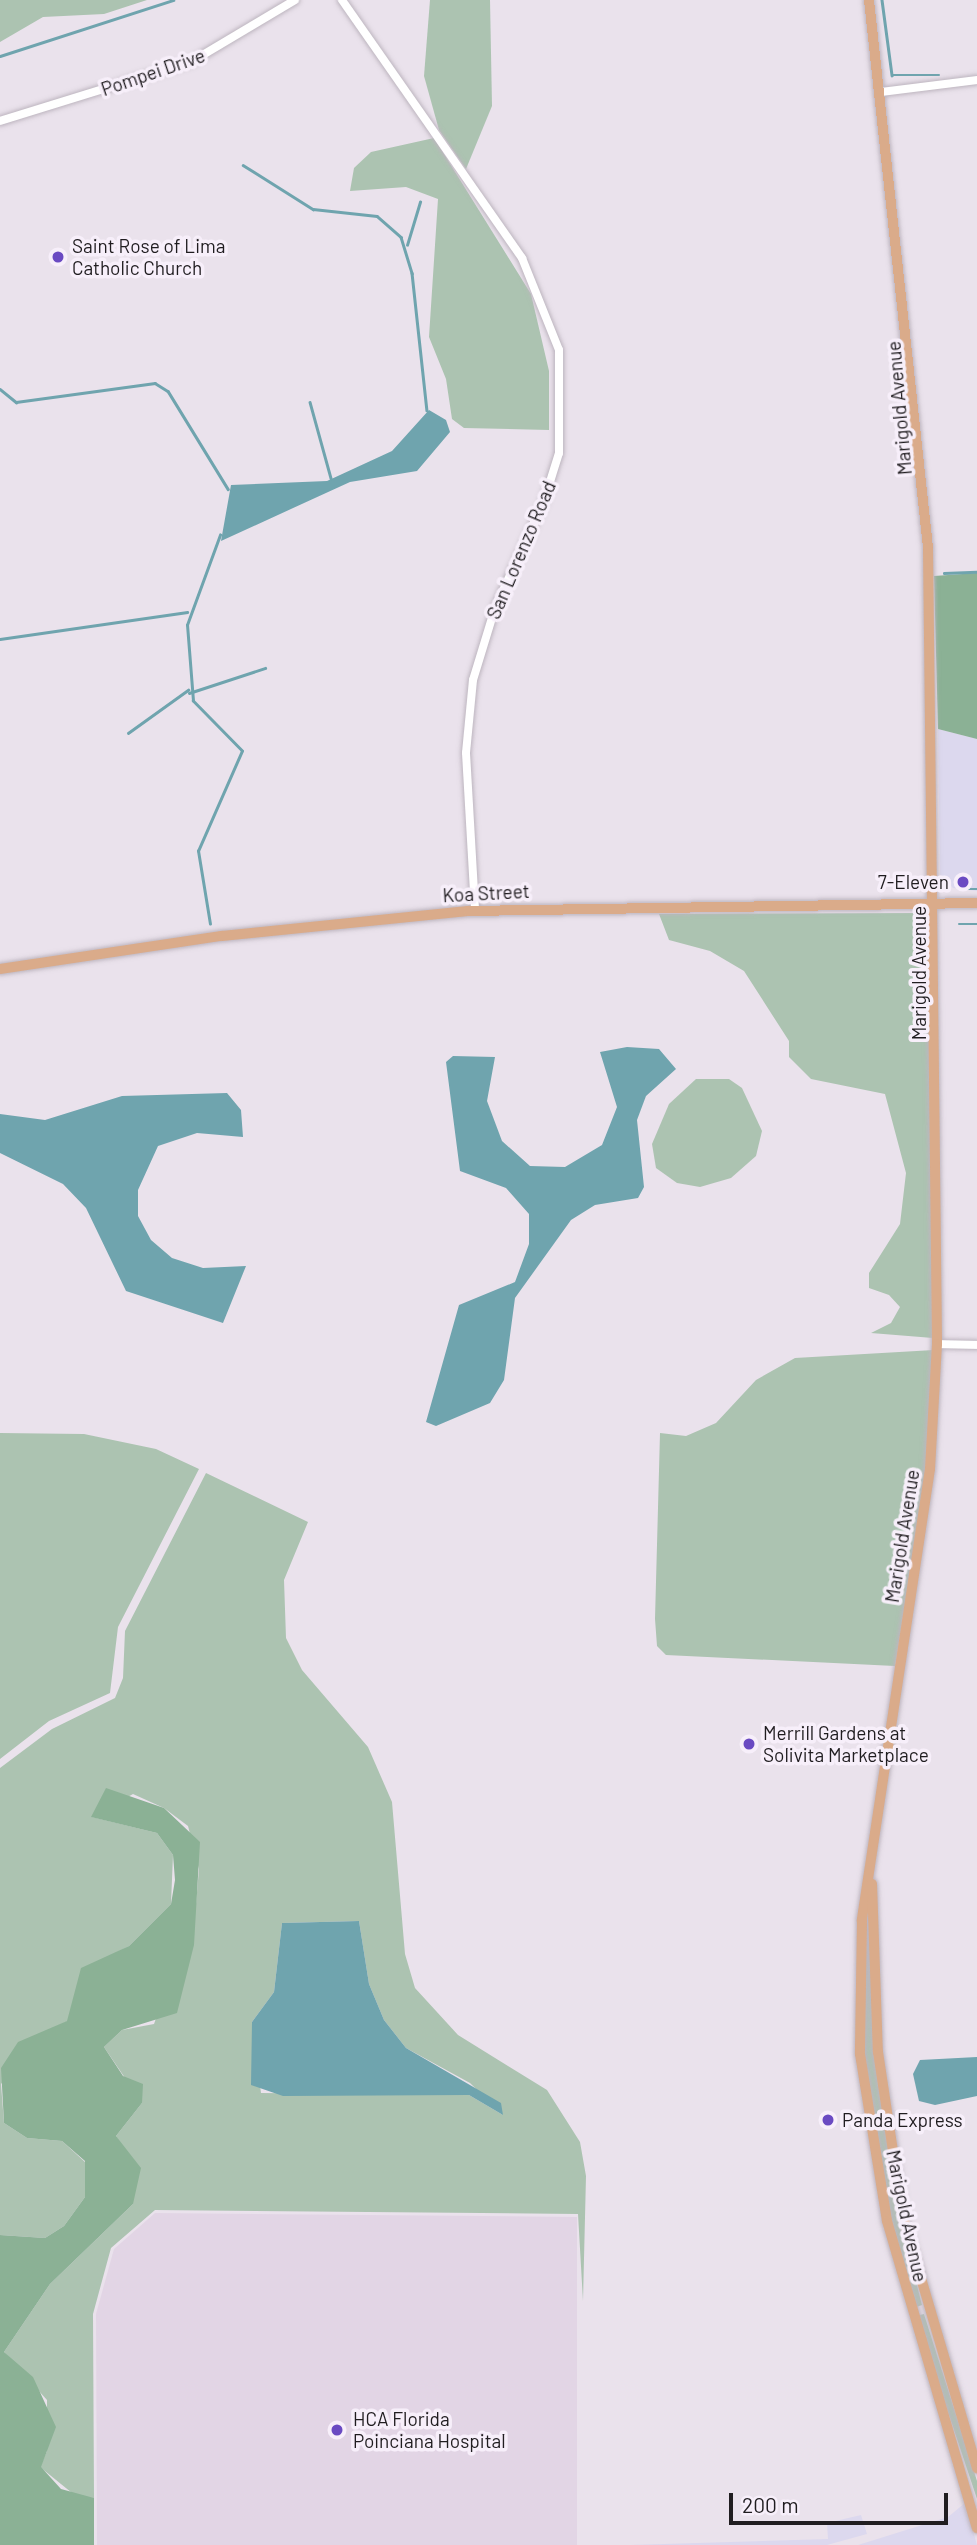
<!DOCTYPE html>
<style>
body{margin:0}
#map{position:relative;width:977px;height:2545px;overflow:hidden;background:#eae2ec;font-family:Barlow,sans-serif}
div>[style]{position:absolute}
.commercial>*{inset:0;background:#dcd8ee}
.built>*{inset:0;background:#e2d5e5}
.green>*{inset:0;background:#acc3b1}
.forest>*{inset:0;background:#8bb195}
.water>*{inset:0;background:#6fa4ae}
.stream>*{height:2.5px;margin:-1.25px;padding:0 1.25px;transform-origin:1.25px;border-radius:1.25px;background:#6fa4ae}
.roads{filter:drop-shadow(0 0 2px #bdb5bf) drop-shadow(0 0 2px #bdb5bf)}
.minor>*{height:8px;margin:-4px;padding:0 4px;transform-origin:4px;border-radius:4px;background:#fff}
.major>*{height:10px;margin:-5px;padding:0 5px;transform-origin:5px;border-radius:5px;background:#daab8a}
.dots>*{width:19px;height:19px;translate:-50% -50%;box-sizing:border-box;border:4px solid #f7effa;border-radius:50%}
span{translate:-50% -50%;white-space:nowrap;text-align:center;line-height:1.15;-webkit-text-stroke:7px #f7effa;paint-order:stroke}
.street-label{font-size:19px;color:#201d20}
.poi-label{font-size:19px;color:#201d20}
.left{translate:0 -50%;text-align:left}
.right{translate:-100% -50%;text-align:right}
.scale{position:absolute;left:729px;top:2493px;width:219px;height:32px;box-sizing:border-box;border:4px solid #201d20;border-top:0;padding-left:9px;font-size:21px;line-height:24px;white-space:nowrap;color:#201d20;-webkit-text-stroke:5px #f7effa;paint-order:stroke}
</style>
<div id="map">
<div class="commercial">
<i style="clip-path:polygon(938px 729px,977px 739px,977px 891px,953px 888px,940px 875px)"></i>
<i style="clip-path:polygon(965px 2503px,977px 2545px,858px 2545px,948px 2517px)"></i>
<i style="clip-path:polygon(861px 2515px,867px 2534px,827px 2545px,630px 2545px,828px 2539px,827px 2523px)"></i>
</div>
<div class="built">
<i style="clip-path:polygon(155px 2213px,577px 2217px,577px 2545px,97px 2545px,96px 2314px,114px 2249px)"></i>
</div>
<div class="green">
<i style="clip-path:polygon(0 0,147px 0,104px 14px,43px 17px,0 42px)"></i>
<i style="clip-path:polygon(430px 0,490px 0,492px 106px,466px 169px,439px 130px,424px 76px)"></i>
<i style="clip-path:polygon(434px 138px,531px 294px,549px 371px,549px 430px,464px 428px,452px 419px,446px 379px,429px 337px,438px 199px,406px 187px,350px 191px,354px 168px,371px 152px)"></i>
<i style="clip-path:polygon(932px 913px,933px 1338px,871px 1333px,891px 1323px,900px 1307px,889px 1295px,869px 1288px,869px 1273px,900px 1224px,906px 1173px,885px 1094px,811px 1079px,789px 1057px,789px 1041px,744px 971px,710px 951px,669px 940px,659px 914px)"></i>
<i style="clip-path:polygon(696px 1079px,729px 1079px,742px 1088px,762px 1131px,756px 1156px,731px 1178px,700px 1187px,677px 1183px,656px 1168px,652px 1144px,669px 1104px)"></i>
<i style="clip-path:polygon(934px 1350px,927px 1468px,895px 1666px,666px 1655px,657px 1646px,655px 1619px,660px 1433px,686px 1436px,716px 1423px,756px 1380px,795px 1358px)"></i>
<i style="clip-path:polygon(0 1433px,84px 1434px,156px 1449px,199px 1469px,118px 1627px,110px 1693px,49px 1721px,0 1759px)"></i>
<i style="clip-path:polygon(evenodd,206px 1473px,308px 1522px,284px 1580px,286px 1638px,302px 1670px,368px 1747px,392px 1802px,405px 1954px,415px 1988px,458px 2035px,547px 2090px,580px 2142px,586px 2176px,583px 2301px,578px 2214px,155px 2210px,111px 2248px,93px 2314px,94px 2498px,77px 2497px,40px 2467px,47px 2451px,47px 2400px,4px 2352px,50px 2284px,133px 2204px,130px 2161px,116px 2136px,142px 2103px,104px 2047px,122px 2030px,154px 2024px,196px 1904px,199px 1869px,188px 1826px,164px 1808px,133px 1794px,92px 1817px,157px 1833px,173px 1855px,171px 1904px,129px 1946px,89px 1967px,68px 2021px,47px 2031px,1px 2084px,4px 2123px,27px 2138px,62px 2141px,85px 2162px,85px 2197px,64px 2226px,45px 2238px,0 2235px,0 1768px,52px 1729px,115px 1698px,123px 1678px,125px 1631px,206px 1473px,359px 1921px,369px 1984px,384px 2020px,406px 2048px,470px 2083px,503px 2115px,469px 2095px,261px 2093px,252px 2022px,274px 1992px,282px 1923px,359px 1921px)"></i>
<i style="clip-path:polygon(868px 1900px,875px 2052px,900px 2218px,922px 2305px,914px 2308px,891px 2220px,863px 2053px)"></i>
<i style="clip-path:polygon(924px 2314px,977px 2481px,977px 2499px,916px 2316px)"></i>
</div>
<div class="forest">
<i style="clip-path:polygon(977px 573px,977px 739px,938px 729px,934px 576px)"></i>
<i style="clip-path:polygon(106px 1788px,164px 1808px,200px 1842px,194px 1945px,177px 2013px,122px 2030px,104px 2047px,123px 2076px,143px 2084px,142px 2103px,116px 2136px,141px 2168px,133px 2204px,50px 2284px,4px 2352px,33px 2377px,56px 2427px,41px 2467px,61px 2489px,94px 2498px,94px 2545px,0 2545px,0 2235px,45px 2238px,64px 2226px,85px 2197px,85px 2161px,62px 2141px,27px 2138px,4px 2123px,1px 2068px,18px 2042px,67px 2021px,81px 1968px,129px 1946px,171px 1904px,175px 1880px,173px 1855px,157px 1833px,91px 1817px)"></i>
</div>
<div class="water">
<i style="clip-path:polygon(429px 410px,446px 420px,450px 432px,417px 471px,350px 482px,221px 541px,231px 485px,327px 481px,392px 451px)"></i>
<i style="clip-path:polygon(627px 1047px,659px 1049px,676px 1069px,646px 1096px,637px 1120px,644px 1187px,638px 1198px,595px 1205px,571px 1220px,515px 1298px,504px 1380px,490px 1403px,436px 1426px,426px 1422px,459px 1305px,515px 1282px,529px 1244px,529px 1214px,506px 1188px,460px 1171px,446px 1062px,453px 1056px,495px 1057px,487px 1101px,502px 1141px,530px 1166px,565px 1167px,602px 1145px,617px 1107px,600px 1052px)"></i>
<i style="clip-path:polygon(227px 1093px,241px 1110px,243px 1137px,197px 1133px,158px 1146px,138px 1190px,138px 1216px,151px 1240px,172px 1258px,203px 1268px,246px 1266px,223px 1323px,126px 1291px,86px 1208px,63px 1184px,0 1153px,0 1114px,45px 1120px,122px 1096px)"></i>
<i style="clip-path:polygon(359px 1921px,369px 1984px,384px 2020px,406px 2048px,501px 2103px,503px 2115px,469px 2095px,283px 2096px,251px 2085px,252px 2022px,274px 1992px,282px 1923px)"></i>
<i style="clip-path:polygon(977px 2057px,977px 2096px,935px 2105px,919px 2101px,913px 2074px,920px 2060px)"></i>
</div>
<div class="stream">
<i style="left:882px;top:0;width:76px;rotate:82.4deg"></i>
<i style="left:892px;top:75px;width:47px"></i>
<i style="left:0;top:56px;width:182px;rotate:-17.9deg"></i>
<i style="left:243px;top:165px;width:83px;rotate:32.2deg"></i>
<i style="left:313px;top:209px;width:64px;rotate:6.2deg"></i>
<i style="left:377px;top:216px;width:32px;rotate:41deg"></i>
<i style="left:401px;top:237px;width:38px;rotate:73deg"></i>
<i style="left:412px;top:273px;width:138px;rotate:83.8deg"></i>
<i style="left:407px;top:245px;width:45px;rotate:-73.2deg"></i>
<i style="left:0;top:389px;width:21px;rotate:39deg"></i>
<i style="left:16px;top:402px;width:140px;rotate:-7.8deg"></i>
<i style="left:155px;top:383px;width:15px;rotate:32deg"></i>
<i style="left:168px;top:391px;width:115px;rotate:58.5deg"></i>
<i style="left:310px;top:402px;width:79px;rotate:74.6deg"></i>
<i style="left:944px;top:573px;width:33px;rotate:-2deg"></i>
<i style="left:0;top:639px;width:189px;rotate:-8.2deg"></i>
<i style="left:189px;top:693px;width:80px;rotate:-18.2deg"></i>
<i style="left:128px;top:733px;width:74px;rotate:-35.6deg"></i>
<i style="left:965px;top:889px;width:12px"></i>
<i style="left:210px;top:924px;width:74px;rotate:-99.3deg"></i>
<i style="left:198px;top:851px;width:109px;rotate:-66.3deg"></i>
<i style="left:242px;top:751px;width:70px;rotate:-134.4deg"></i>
<i style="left:193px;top:701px;width:76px;rotate:-94.5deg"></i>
<i style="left:187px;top:625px;width:96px;rotate:-69.9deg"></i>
<i style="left:959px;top:924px;width:18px"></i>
</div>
<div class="roads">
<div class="minor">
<i style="left:342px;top:0;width:315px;rotate:55.1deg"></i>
<i style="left:522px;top:258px;width:99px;rotate:68.1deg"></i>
<i style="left:559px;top:350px;width:103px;rotate:90deg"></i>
<i style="left:559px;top:453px;width:50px;rotate:107.4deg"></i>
<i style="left:544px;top:501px;width:118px;rotate:114.6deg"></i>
<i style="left:495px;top:608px;width:75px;rotate:107deg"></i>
<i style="left:473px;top:680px;width:73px;rotate:95.5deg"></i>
<i style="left:466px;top:753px;width:158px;rotate:86.7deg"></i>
<i style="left:881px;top:92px;width:97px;rotate:-7.1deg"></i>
<i style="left:0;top:121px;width:200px;rotate:-17.2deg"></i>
<i style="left:191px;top:62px;width:121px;rotate:-30.8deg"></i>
<i style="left:937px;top:1344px;width:40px;rotate:1.4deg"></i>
</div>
<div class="major">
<i style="left:869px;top:0;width:551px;rotate:83.85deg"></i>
<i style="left:928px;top:548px;width:796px;rotate:89.35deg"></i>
<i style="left:937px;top:1344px;width:125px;rotate:93.2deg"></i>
<i style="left:930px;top:1469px;width:457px;rotate:98.6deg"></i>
<i style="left:862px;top:1921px;width:133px;rotate:90.9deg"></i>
<i style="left:860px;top:2054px;width:169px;rotate:80.8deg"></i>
<i style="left:887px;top:2221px;width:320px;rotate:73.7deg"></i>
<i style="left:0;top:969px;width:224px;rotate:-8.5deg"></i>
<i style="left:222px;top:936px;width:247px;rotate:-5.8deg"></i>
<i style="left:468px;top:911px;width:509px;rotate:-0.9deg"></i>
<i style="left:872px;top:1884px;width:168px;rotate:88deg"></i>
<i style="left:878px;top:2052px;width:167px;rotate:81.4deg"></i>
<i style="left:903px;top:2217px;width:262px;rotate:73.6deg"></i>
</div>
</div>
<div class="dots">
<i style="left:58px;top:257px;background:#6a4ac2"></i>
<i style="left:963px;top:882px;background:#6a4ac2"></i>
<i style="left:749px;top:1744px;background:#6a4ac2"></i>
<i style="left:828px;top:2120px;background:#6a4ac2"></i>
<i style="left:337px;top:2430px;background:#6a4ac2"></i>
</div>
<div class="street-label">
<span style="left:153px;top:72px;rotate:-19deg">Pompei Drive</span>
<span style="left:899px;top:408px;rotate:-95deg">Marigold Avenue</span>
<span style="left:521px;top:550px;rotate:-67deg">San Lorenzo Road</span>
<span style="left:486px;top:893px;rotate:-3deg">Koa Street</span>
<span style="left:919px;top:973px;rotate:-90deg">Marigold Avenue</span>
<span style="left:902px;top:1536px;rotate:-81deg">Marigold Avenue</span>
<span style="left:907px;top:2216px;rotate:78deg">Marigold Avenue</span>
</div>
<div class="poi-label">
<span class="left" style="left:72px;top:257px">Saint Rose of Lima<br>Catholic Church</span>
<span class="right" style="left:949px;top:882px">7-Eleven</span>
<span class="left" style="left:763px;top:1744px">Merrill Gardens at<br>Solivita Marketplace</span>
<span class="left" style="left:842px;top:2120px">Panda Express</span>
<span class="left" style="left:353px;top:2430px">HCA Florida<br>Poinciana Hospital</span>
</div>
<div class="scale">200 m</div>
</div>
